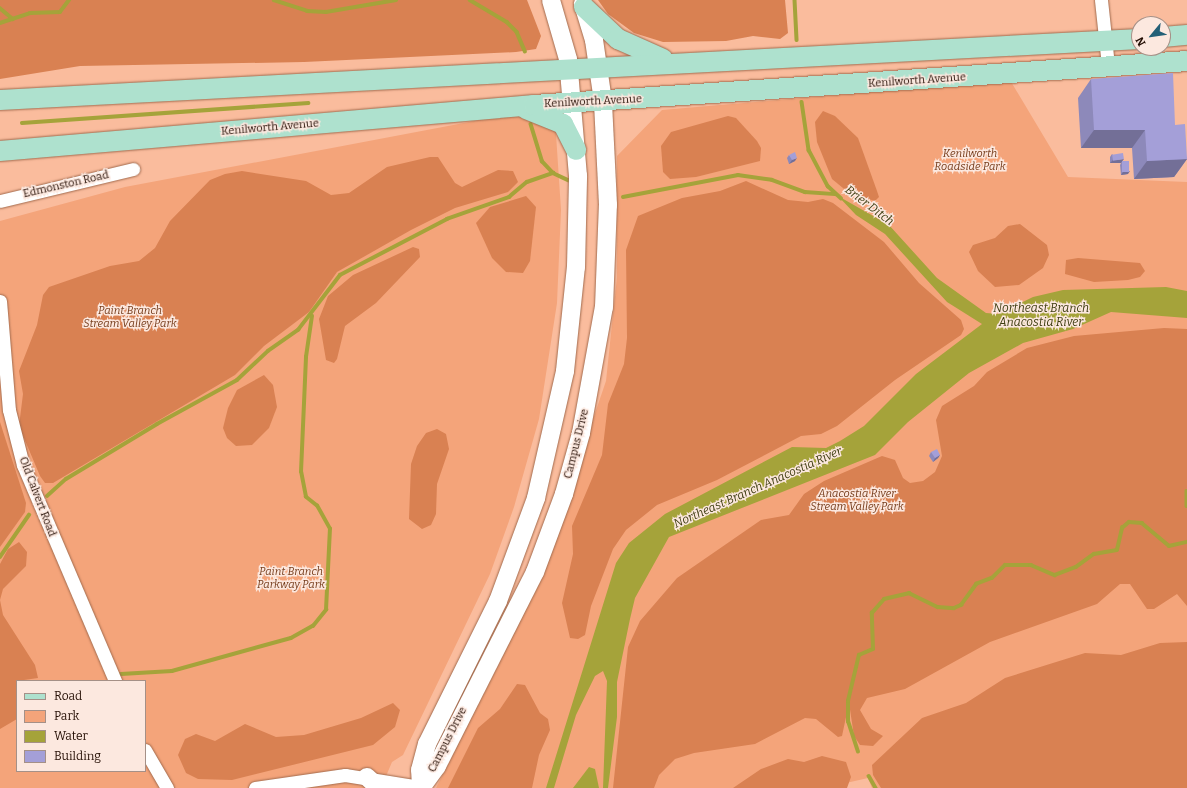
<!DOCTYPE html>
<style>
body{margin:0}
#map{position:relative;width:1187px;height:788px;overflow:hidden;background:#fabc9d;font-family:Bitter,serif}
div>[style]{position:absolute}
.green>*{inset:0;background:#f4a47a}
.forest>*{inset:0;background:#d98152}
.water>*{inset:0;background:#a5a33a}
.stream>*{height:3.5px;margin:-1.75px;padding:0 1.75px;transform-origin:1.75px;border-radius:1.75px;background:#a5a33a}
.roads{filter:drop-shadow(0 0 1px #a26b4e) drop-shadow(0 0 1px #a26b4e)}
.street>*{height:13px;margin:-6.5px;padding:0 6.5px;transform-origin:6.5px;border-radius:6.5px;background:#fff}
.secondary>*{height:18px;margin:-9px;padding:0 9px;transform-origin:9px;border-radius:9px;background:#fff}
.primary>*{height:20px;margin:-10px;padding:0 10px;transform-origin:10px;border-radius:10px;background:#aee1ce}
.wall>*{inset:0;background:#8d89ba}
.shaded-wall>*{inset:0;background:#736f97}
.building>*{inset:0;background:#a49fd8;transform-origin:0 0}
span{translate:-50% -50%;white-space:nowrap;text-align:center;line-height:1.15;-webkit-text-stroke:3px #fce8df;paint-order:stroke}
.street-label{font-size:11px;color:#230d03}
.park-label{font-size:11px;color:#763c1b;font-style:italic}
.water-label{font-size:12px;color:#3f3e12;font-style:italic}
.legend{position:absolute;left:16px;top:680px;width:130px;height:92px;box-sizing:border-box;background:#fce8df;border:1px solid #a59087;margin:0;padding:5px 7px;list-style:none;font-size:12px;color:#230d03}
.legend li{display:flex;align-items:center;gap:8px;height:20px}
.legend b{width:20px;border:1px solid #a59087}
.north{position:absolute;left:1131px;top:16px;width:40px;height:40px;box-sizing:border-box;background:#fce8df;border:1px solid #a59087;border-radius:50%;rotate:241deg;font-size:11px;font-weight:700;line-height:16px;text-align:center;color:#230d03}
.north::after{content:'';display:block;margin:auto;width:14px;height:18px;background:#246077;clip-path:polygon(50% 0,100% 100%,50% 72%,0 100%)}
</style>
<div id="map">
<div class="green">
<i style="clip-path:polygon(1010px 80px,1068px 177px,1187px 182px,1187px 752px,959px 788px,872px 788px,868px 778px,824px 788px,436px 788px,535px 590px,606px 381px,617px 277px,617px 156px,662px 110px)"></i>
<i style="clip-path:polygon(evenodd,538px 109px,555px 119px,561px 210px,557px 303px,539px 419px,514px 507px,490px 574px,403px 755px,392px 762px,381px 788px,0 788px,0 221px,125px 187px,538px 109px,17px 681px,145px 681px,145px 771px,17px 771px,17px 681px)"></i>
</div>
<div class="forest">
<i style="clip-path:polygon(0 0,527px 0,541px 36px,536px 49px,516px 52px,304px 62px,80px 66px,0 79px)"></i>
<i style="clip-path:polygon(598px 0,785px 0,788px 33px,780px 39px,753px 36px,726px 41px,663px 42px,634px 33px,608px 14px)"></i>
<i style="clip-path:polygon(823px 111px,835px 116px,858px 138px,877px 191px,879px 197px,875px 201px,849px 193px,832px 179px,817px 142px,815px 122px)"></i>
<i style="clip-path:polygon(728px 116px,736px 118px,757px 141px,761px 148px,760px 161px,696px 177px,670px 179px,663px 172px,661px 146px,671px 132px)"></i>
<i style="clip-path:polygon(430px 157px,438px 157px,455px 183px,462px 187px,498px 170px,513px 171px,518px 182px,508px 192px,455px 208px,411px 230px,337px 272px,309px 312px,264px 346px,235px 375px,53px 483px,45px 483px,40px 476px,19px 426px,23px 394px,19px 371px,37px 325px,43px 295px,49px 287px,110px 266px,139px 261px,155px 248px,170px 221px,210px 180px,225px 174px,242px 171px,306px 181px,331px 195px,349px 193px,387px 167px)"></i>
<i style="clip-path:polygon(746px 181px,788px 200px,808px 202px,823px 199px,833px 203px,884px 242px,919px 283px,961px 320px,964px 329px,961px 335px,895px 380px,837px 426px,821px 434px,801px 436px,717px 480px,657px 505px,626px 530px,613px 549px,591px 606px,585px 635px,578px 639px,570px 638px,562px 603px,573px 554px,572px 526px,602px 455px,608px 404px,624px 364px,627px 338px,626px 250px,638px 216px,682px 198px,720px 191px)"></i>
<i style="clip-path:polygon(526px 196px,536px 207px,530px 261px,523px 273px,506px 272px,492px 258px,476px 223px,490px 207px)"></i>
<i style="clip-path:polygon(1020px 224px,1047px 245px,1049px 255px,1043px 268px,1019px 285px,995px 287px,978px 271px,969px 252px,973px 245px,995px 238px,1008px 226px)"></i>
<i style="clip-path:polygon(413px 247px,419px 249px,420px 257px,376px 303px,345px 326px,337px 359px,334px 363px,326px 360px,319px 319px,328px 296px,353px 275px)"></i>
<i style="clip-path:polygon(1078px 258px,1140px 263px,1145px 271px,1140px 277px,1128px 280px,1094px 282px,1065px 274px,1066px 260px)"></i>
<i style="clip-path:polygon(1164px 328px,1187px 329px,1187px 606px,1177px 594px,1154px 609px,1147px 609px,1130px 584px,1120px 584px,1097px 604px,990px 642px,905px 689px,867px 698px,860px 710px,871px 729px,883px 736px,873px 746px,860px 745px,854px 736px,849px 703px,842px 736px,838px 737px,816px 719px,805px 718px,755px 744px,694px 753px,675px 759px,659px 775px,654px 788px,613px 788px,628px 647px,640px 621px,677px 578px,761px 520px,789px 515px,804px 494px,824px 481px,882px 456px,895px 460px,903px 478px,910px 483px,923px 481px,935px 472px,942px 456px,936px 420px,942px 406px,974px 386px,987px 372px,1027px 348px,1074px 336px)"></i>
<i style="clip-path:polygon(264px 375px,273px 385px,277px 407px,269px 428px,252px 445px,236px 446px,227px 438px,223px 428px,228px 408px,237px 390px)"></i>
<i style="clip-path:polygon(0 422px,26px 503px,25px 512px,0 547px)"></i>
<i style="clip-path:polygon(437px 429px,446px 434px,449px 449px,437px 484px,436px 514px,431px 525px,422px 529px,409px 519px,411px 464px,417px 446px,426px 433px)"></i>
<i style="clip-path:polygon(19px 542px,27px 552px,26px 566px,3px 589px,0 600px,3px 615px,35px 665px,38px 678px,17px 681px,17px 719px,0 729px,0 564px,8px 549px)"></i>
<i style="clip-path:polygon(1187px 642px,1187px 788px,881px 788px,873px 775px,872px 765px,922px 718px,966px 703px,1005px 678px,1085px 653px,1121px 655px,1160px 643px)"></i>
<i style="clip-path:polygon(517px 684px,525px 685px,540px 713px,548px 719px,550px 730px,539px 755px,532px 788px,448px 788px,478px 728px,500px 709px)"></i>
<i style="clip-path:polygon(393px 703px,400px 710px,395px 727px,373px 745px,232px 780px,198px 779px,186px 773px,178px 755px,185px 739px,196px 734px,215px 741px,245px 724px,276px 737px,304px 735px,361px 718px)"></i>
<i style="clip-path:polygon(822px 756px,846px 762px,851px 777px,847px 788px,733px 788px,761px 769px,788px 759px,804px 762px)"></i>
</div>
<div class="water">
<i style="clip-path:polygon(838px 196px,889px 225px,937px 278px,986px 313px,998px 314px,1033px 297px,1063px 290px,1166px 287px,1187px 291px,1187px 318px,1111px 312px,1073px 329px,1023px 343px,969px 373px,908px 422px,875px 455px,669px 537px,635px 598px,630px 619px,617px 682px,617px 717px,608px 788px,603px 788px,607px 681px,603px 671px,595px 676px,576px 715px,554px 788px,546px 788px,616px 563px,629px 543px,665px 514px,792px 447px,826px 448px,840px 441px,864px 426px,916px 374px,982px 324px,947px 302px,885px 234px,856px 215px)"></i>
<i style="clip-path:polygon(589px 767px,595px 769px,599px 788px,573px 788px)"></i>
</div>
<div class="stream">
<i style="left:274px;top:0;width:35px;rotate:18deg"></i>
<i style="left:307px;top:11px;width:19px;rotate:3deg"></i>
<i style="left:326px;top:12px;width:71px;rotate:-9.7deg"></i>
<i style="left:470px;top:0;width:43px;rotate:30.7deg"></i>
<i style="left:507px;top:22px;width:14px;rotate:45deg"></i>
<i style="left:517px;top:32px;width:21px;rotate:67deg"></i>
<i style="left:795px;top:0;width:40px;rotate:87.1deg"></i>
<i style="left:0;top:8px;width:17px;rotate:40deg"></i>
<i style="left:0;top:23px;width:32px;rotate:-18deg"></i>
<i style="left:30px;top:13px;width:30px;rotate:-2deg"></i>
<i style="left:60px;top:12px;width:15px;rotate:-53deg"></i>
<i style="left:802px;top:102px;width:49px;rotate:81.7deg"></i>
<i style="left:809px;top:150px;width:41px;rotate:62.2deg"></i>
<i style="left:828px;top:186px;width:18px;rotate:43deg"></i>
<i style="left:22px;top:123px;width:287px;rotate:-4deg"></i>
<i style="left:531px;top:124px;width:39px;rotate:73deg"></i>
<i style="left:542px;top:161px;width:16px;rotate:47deg"></i>
<i style="left:553px;top:173px;width:17px;rotate:25deg"></i>
<i style="left:623px;top:197px;width:117px;rotate:-10.8deg"></i>
<i style="left:738px;top:175px;width:34px;rotate:8deg"></i>
<i style="left:772px;top:180px;width:35px;rotate:20deg"></i>
<i style="left:805px;top:192px;width:30px;rotate:4deg"></i>
<i style="left:1187px;top:491px;width:15px;rotate:90deg"></i>
<i style="left:47px;top:496px;width:25px;rotate:-42deg"></i>
<i style="left:66px;top:479px;width:106px;rotate:-31.1deg"></i>
<i style="left:157px;top:424px;width:91px;rotate:-28.8deg"></i>
<i style="left:237px;top:380px;width:42px;rotate:-43.1deg"></i>
<i style="left:268px;top:351px;width:37px;rotate:-35deg"></i>
<i style="left:298px;top:330px;width:69px;rotate:-52.6deg"></i>
<i style="left:340px;top:275px;width:121px;rotate:-27.6deg"></i>
<i style="left:447px;top:219px;width:66px;rotate:-19.5deg"></i>
<i style="left:509px;top:197px;width:23px;rotate:-40deg"></i>
<i style="left:527px;top:182px;width:28px;rotate:-19deg"></i>
<i style="left:0;top:557px;width:51px;rotate:-55.4deg"></i>
<i style="left:121px;top:674px;width:51px;rotate:-3.4deg"></i>
<i style="left:172px;top:671px;width:123px;rotate:-15.5deg"></i>
<i style="left:291px;top:638px;width:25px;rotate:-29deg"></i>
<i style="left:313px;top:626px;width:21px;rotate:-51deg"></i>
<i style="left:326px;top:610px;width:81px;rotate:-87.2deg"></i>
<i style="left:330px;top:529px;width:26px;rotate:-119deg"></i>
<i style="left:317px;top:506px;width:14px;rotate:-141deg"></i>
<i style="left:306px;top:497px;width:25px;rotate:-101deg"></i>
<i style="left:301px;top:472px;width:115px;rotate:-87.5deg"></i>
<i style="left:306px;top:357px;width:41px;rotate:-81.7deg"></i>
<i style="left:858px;top:752px;width:32px;rotate:-108deg"></i>
<i style="left:848px;top:722px;width:21px;rotate:-90deg"></i>
<i style="left:848px;top:701px;width:47px;rotate:-76.6deg"></i>
<i style="left:859px;top:655px;width:15px;rotate:-23deg"></i>
<i style="left:873px;top:649px;width:36px;rotate:-92deg"></i>
<i style="left:872px;top:613px;width:18px;rotate:-49deg"></i>
<i style="left:884px;top:599px;width:26px;rotate:-13deg"></i>
<i style="left:909px;top:593px;width:32px;rotate:26deg"></i>
<i style="left:938px;top:607px;width:16px;rotate:4deg"></i>
<i style="left:954px;top:608px;width:8px;rotate:-23deg"></i>
<i style="left:961px;top:605px;width:26px;rotate:-54deg"></i>
<i style="left:976px;top:584px;width:17px;rotate:-21deg"></i>
<i style="left:992px;top:578px;width:18px;rotate:-45deg"></i>
<i style="left:1005px;top:565px;width:26px"></i>
<i style="left:1031px;top:565px;width:26px;rotate:23deg"></i>
<i style="left:1055px;top:575px;width:22px;rotate:-21deg"></i>
<i style="left:1076px;top:567px;width:22px;rotate:-36deg"></i>
<i style="left:1094px;top:554px;width:23px;rotate:-10deg"></i>
<i style="left:1117px;top:550px;width:23px;rotate:-77deg"></i>
<i style="left:1122px;top:528px;width:9px;rotate:-41deg"></i>
<i style="left:1129px;top:522px;width:13px;rotate:4deg"></i>
<i style="left:1142px;top:523px;width:35px;rotate:40deg"></i>
<i style="left:1169px;top:546px;width:18px;rotate:-13deg"></i>
<i style="left:869px;top:776px;width:14px;rotate:60deg"></i>
</div>
<div class="roads">
<div class="street">
<i style="left:1101px;top:0;width:66px;rotate:83.9deg"></i>
<i style="left:0;top:201px;width:137px;rotate:-13.5deg"></i>
<i style="left:0;top:301px;width:109px;rotate:85.3deg"></i>
<i style="left:9px;top:410px;width:57px;rotate:75.7deg"></i>
<i style="left:23px;top:465px;width:235px;rotate:66.9deg"></i>
<i style="left:145px;top:750px;width:44px;rotate:59.9deg"></i>
<i style="left:255px;top:788px;width:91px;rotate:-8.2deg"></i>
<i style="left:345px;top:775px;width:77px;rotate:9deg"></i>
</div>
<div class="secondary">
<i style="left:367px;top:777px;width:16px;rotate:43deg"></i>
<i style="left:421px;top:787px;width:17px;rotate:-93deg"></i>
<i style="left:420px;top:770px;width:27px;rotate:-75deg"></i>
<i style="left:427px;top:744px;width:160px;rotate:-63.6deg"></i>
<i style="left:498px;top:601px;width:110px;rotate:-69.7deg"></i>
<i style="left:536px;top:498px;width:130px;rotate:-77.1deg"></i>
<i style="left:565px;top:371px;width:105px;rotate:-84deg"></i>
<i style="left:576px;top:267px;width:91px;rotate:-88.7deg"></i>
<i style="left:578px;top:176px;width:117px;rotate:-94.9deg"></i>
<i style="left:568px;top:59px;width:61px;rotate:-106.1deg"></i>
<i style="left:421px;top:788px;width:27px;rotate:-54deg"></i>
<i style="left:437px;top:766px;width:217px;rotate:-63.2deg"></i>
<i style="left:535px;top:572px;width:83px;rotate:-69.6deg"></i>
<i style="left:564px;top:494px;width:63px;rotate:-74.4deg"></i>
<i style="left:581px;top:433px;width:128px;rotate:-79.7deg"></i>
<i style="left:604px;top:307px;width:102px;rotate:-87.8deg"></i>
<i style="left:608px;top:205px;width:104px;rotate:-92.8deg"></i>
<i style="left:603px;top:101px;width:62px;rotate:-98.4deg"></i>
<i style="left:594px;top:40px;width:38px;rotate:-107deg"></i>
</div>
<div class="primary">
<i style="left:584px;top:7px;width:47px;rotate:43.3deg"></i>
<i style="left:618px;top:39px;width:49px;rotate:24deg"></i>
<i style="left:1163px;top:37px;width:24px;rotate:-5deg"></i>
<i style="left:0;top:100px;width:1141px;rotate:-3.07deg"></i>
<i style="left:526px;top:109px;width:40px;rotate:22deg"></i>
<i style="left:563px;top:124px;width:29px;rotate:63deg"></i>
<i style="left:0;top:151px;width:536px;rotate:-4.92deg"></i>
<i style="left:534px;top:105px;width:654px;rotate:-3.85deg"></i>
</div>
</div>
<div class="wall">
<i style="clip-path:polygon(1091px 79px,1175px 125px,1187px 159px,1174px 177px,1134px 179px,1132px 148px,1081px 148px,1078px 98px)"></i>
<i style="clip-path:polygon(1112px 154px,1121px 163px,1110px 163px,1110px 157px)"></i>
<i style="clip-path:polygon(789px 155px,795px 161px,789px 164px,787px 158px)"></i>
<i style="clip-path:polygon(1122px 161px,1128px 174px,1121px 175px,1120px 165px)"></i>
<i style="clip-path:polygon(931px 452px,940px 455px,938px 458px,933px 462px,929px 456px)"></i>
</div>
<div class="shaded-wall">
<i style="clip-path:polygon(1094px 130px,1145px 130px,1132px 148px,1081px 148px)"></i>
<i style="clip-path:polygon(797px 158px,795px 161px,789px 164px,792px 160px)"></i>
<i style="clip-path:polygon(1124px 159px,1121px 163px,1110px 163px,1113px 160px)"></i>
<i style="clip-path:polygon(1187px 159px,1174px 177px,1134px 179px,1147px 161px)"></i>
<i style="clip-path:polygon(1130px 171px,1128px 174px,1121px 175px,1123px 172px)"></i>
<i style="clip-path:polygon(940px 455px,938px 458px,933px 462px,935px 458px)"></i>
</div>
<div class="building">
<i style="clip-path:polygon(1173px 73px,1175px 125px,1185px 124px,1187px 159px,1147px 161px,1145px 130px,1094px 130px,1091px 79px)"></i>
<i style="clip-path:polygon(795px 152px,797px 158px,792px 160px,789px 155px)"></i>
<i style="left:1123px;top:153px;width:6px;height:11px;rotate:81deg"></i>
<i style="left:1122px;top:161px;width:7px;height:11px"></i>
<i style="clip-path:polygon(937px 449px,940px 455px,935px 458px,931px 452px)"></i>
</div>
<div class="street-label">
<span style="left:917px;top:81px;rotate:-4deg">Kenilworth Avenue</span>
<span style="left:593px;top:102px;rotate:-3deg">Kenilworth Avenue</span>
<span style="left:270px;top:128px;rotate:-5deg">Kenilworth Avenue</span>
<span style="left:66px;top:185px;rotate:-13deg">Edmonston Road</span>
<span style="left:577px;top:444px;rotate:-76deg">Campus Drive</span>
<span style="left:37px;top:497px;rotate:69deg">Old Calvert Road</span>
<span style="left:448px;top:740px;rotate:-63deg">Campus Drive</span>
</div>
<div class="park-label">
<span style="left:970px;top:161px">Kenilworth<br>Roadside Park</span>
<span style="left:130px;top:318px">Paint Branch<br>Stream Valley Park</span>
<span style="left:857px;top:501px">Anacostia River<br>Stream Valley Park</span>
<span style="left:291px;top:579px">Paint Branch<br>Parkway Park</span>
</div>
<div class="water-label">
<span style="left:869px;top:206px;rotate:37deg">Brier Ditch</span>
<span style="left:1041px;top:316px">Northeast Branch<br>Anacostia River</span>
<span style="left:758px;top:488px;rotate:-24deg">Northeast Branch Anacostia River</span>
</div>
<ul class="legend">
<li><b style="height:5px;background:#aee1ce"></b>Road</li>
<li><b style="height:11px;background:#f4a47a"></b>Park</li>
<li><b style="height:11px;background:#a5a33a"></b>Water</li>
<li><b style="height:11px;background:#a49fd8"></b>Building</li>
</ul>
<div class="north">N</div>
</div>
